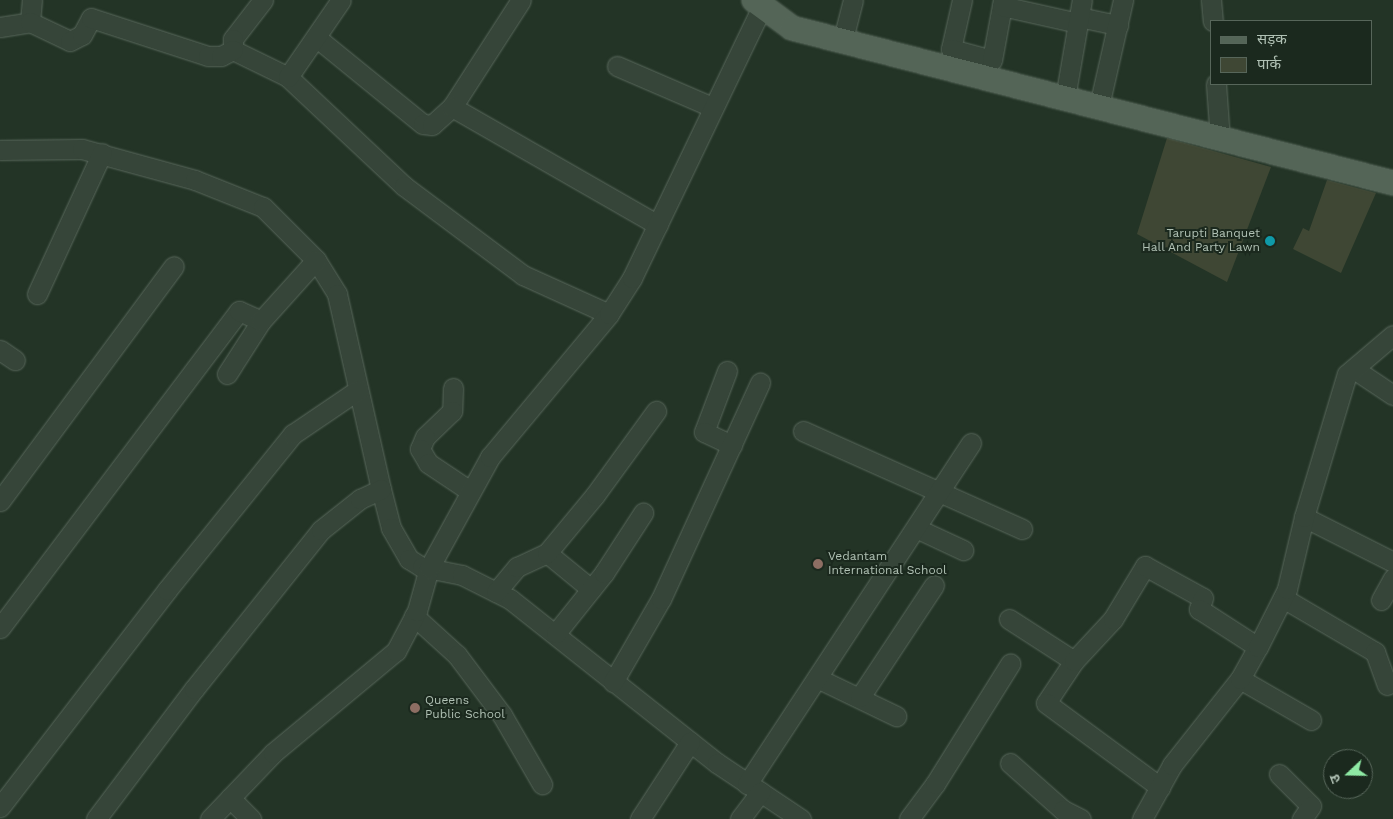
<!DOCTYPE html>
<meta charset="utf-8">
<style>
body{margin:0}
#map{position:relative;width:1393px;height:819px;overflow:hidden;background:#233426;font-family:"Work Sans","Noto Sans Devanagari",sans-serif}
div>[style]{position:absolute}
.green>*{inset:0;background:#3f4734}
.roads{filter:drop-shadow(0 0 1px #59685c) drop-shadow(0 0 1px #59685c)}
.minor>*{height:19px;margin:-9.5px;padding:0 9.5px;transform-origin:9.5px;border-radius:9.5px;background:#364539}
.major>*{height:24px;margin:-12px;padding:0 12px;transform-origin:12px;border-radius:12px;background:#546557}
.dots>*{width:14px;height:14px;translate:-50% -50%;box-sizing:border-box;border:2px solid #1b291e;border-radius:50%}
span{translate:-50% -50%;white-space:nowrap;text-align:center;line-height:1.15;-webkit-text-stroke:4px #1b291e;paint-order:stroke}
.poi-label{font-size:12px;color:#b0c1b4}
.right{translate:-100% -50%;text-align:right}
.left{translate:0 -50%;text-align:left}
.legend{position:absolute;left:1210px;top:20px;width:162px;height:65px;box-sizing:border-box;background:#1b291e;border:1px solid #57665a;margin:0;padding:6px 9px;list-style:none;font-size:15px;color:#b0c1b4}
.legend li{display:flex;align-items:center;gap:10px;height:25px}
.legend b{width:25px;border:1px solid #57665a}
.north{position:absolute;left:1323px;top:749px;width:50px;height:50px;box-sizing:border-box;background:#1b291e;border:1px solid #57665a;border-radius:50%;rotate:249deg;font-size:14px;font-weight:700;line-height:20px;text-align:center;color:#b0c1b4}
.north::after{content:'';display:block;margin:auto;width:18px;height:22px;background:#8ee9a4;clip-path:polygon(50% 0,100% 100%,50% 72%,0 100%)}
</style>
<div id="map">
<div class="green">
<i style="clip-path:polygon(1167px 138px,1271px 167px,1227px 282px,1137px 234px)"></i>
<i style="clip-path:polygon(1327px 180px,1376px 193px,1341px 273px,1293px 249px,1303px 228px,1309px 231px)"></i>
</div>
<div class="roads">
<div class="minor">
<i style="left:263px;top:0;width:49px;rotate:127.6deg"></i>
<i style="left:233px;top:39px;width:11px;rotate:90deg"></i>
<i style="left:233px;top:50px;width:61px;rotate:26.1deg"></i>
<i style="left:288px;top:77px;width:159px;rotate:43.2deg"></i>
<i style="left:404px;top:186px;width:149px;rotate:36.8deg"></i>
<i style="left:523px;top:275px;width:94px;rotate:24.4deg"></i>
<i style="left:962px;top:0;width:50px;rotate:102.7deg"></i>
<i style="left:951px;top:49px;width:42px;rotate:15deg"></i>
<i style="left:992px;top:60px;width:61px;rotate:-79.6deg"></i>
<i style="left:1211px;top:0;width:21px;rotate:85deg"></i>
<i style="left:1002px;top:6px;width:78px;rotate:12.6deg"></i>
<i style="left:1079px;top:17px;width:40px;rotate:12deg"></i>
<i style="left:30px;top:22px;width:22px;rotate:-85deg"></i>
<i style="left:0;top:27px;width:30px;rotate:-9deg"></i>
<i style="left:30px;top:22px;width:44px;rotate:25.4deg"></i>
<i style="left:70px;top:41px;width:13px;rotate:-27deg"></i>
<i style="left:82px;top:35px;width:19px;rotate:-62deg"></i>
<i style="left:91px;top:18px;width:123px;rotate:18deg"></i>
<i style="left:208px;top:56px;width:13px"></i>
<i style="left:221px;top:56px;width:13px;rotate:-27deg"></i>
<i style="left:317px;top:38px;width:136px;rotate:39.1deg"></i>
<i style="left:423px;top:124px;width:9px;rotate:6deg"></i>
<i style="left:432px;top:125px;width:27px;rotate:-42deg"></i>
<i style="left:452px;top:107px;width:127px;rotate:-57.2deg"></i>
<i style="left:843px;top:39px;width:40px;rotate:-75.6deg"></i>
<i style="left:617px;top:66px;width:103px;rotate:23.3deg"></i>
<i style="left:288px;top:77px;width:93px;rotate:-55.5deg"></i>
<i style="left:1216px;top:84px;width:56px;rotate:85.9deg"></i>
<i style="left:1065px;top:98px;width:99px;rotate:-80.2deg"></i>
<i style="left:1099px;top:106px;width:109px;rotate:-77.2deg"></i>
<i style="left:452px;top:107px;width:237px;rotate:29.8deg"></i>
<i style="left:0;top:150px;width:82px;rotate:-0.7deg"></i>
<i style="left:82px;top:149px;width:117px;rotate:15.3deg"></i>
<i style="left:195px;top:180px;width:73px;rotate:21.7deg"></i>
<i style="left:263px;top:207px;width:75px;rotate:45deg"></i>
<i style="left:316px;top:260px;width:40px;rotate:58deg"></i>
<i style="left:337px;top:294px;width:200px;rotate:77.3deg"></i>
<i style="left:381px;top:489px;width:40px;rotate:75.6deg"></i>
<i style="left:391px;top:528px;width:36px;rotate:60deg"></i>
<i style="left:409px;top:559px;width:15px;rotate:32deg"></i>
<i style="left:422px;top:567px;width:41px;rotate:11.3deg"></i>
<i style="left:462px;top:575px;width:54px;rotate:26.6deg"></i>
<i style="left:510px;top:599px;width:264px;rotate:38.4deg"></i>
<i style="left:717px;top:763px;width:101px;rotate:33.7deg"></i>
<i style="left:37px;top:294px;width:155px;rotate:-65.3deg"></i>
<i style="left:0;top:350px;width:18px;rotate:34deg"></i>
<i style="left:1354px;top:369px;width:47px;rotate:33.7deg"></i>
<i style="left:727px;top:371px;width:65px;rotate:110.7deg"></i>
<i style="left:704px;top:432px;width:31px;rotate:25deg"></i>
<i style="left:227px;top:374px;width:63px;rotate:-57.3deg"></i>
<i style="left:453px;top:388px;width:23px;rotate:92deg"></i>
<i style="left:452px;top:411px;width:37px;rotate:136deg"></i>
<i style="left:425px;top:437px;width:13px;rotate:113deg"></i>
<i style="left:420px;top:449px;width:16px;rotate:60deg"></i>
<i style="left:428px;top:463px;width:50px;rotate:33.7deg"></i>
<i style="left:803px;top:431px;width:240px;rotate:24.1deg"></i>
<i style="left:0;top:501px;width:292px;rotate:-53.5deg"></i>
<i style="left:1304px;top:517px;width:100px;rotate:26.8deg"></i>
<i style="left:918px;top:529px;width:50px;rotate:25deg"></i>
<i style="left:547px;top:553px;width:57px;rotate:39.3deg"></i>
<i style="left:496px;top:592px;width:33px;rotate:-50deg"></i>
<i style="left:517px;top:567px;width:33px;rotate:-25deg"></i>
<i style="left:547px;top:553px;width:75px;rotate:-50.4deg"></i>
<i style="left:595px;top:495px;width:104px;rotate:-54deg"></i>
<i style="left:1283px;top:598px;width:107px;rotate:30.4deg"></i>
<i style="left:1375px;top:652px;width:35px;rotate:70deg"></i>
<i style="left:1381px;top:600px;width:25px;rotate:-61deg"></i>
<i style="left:414px;top:616px;width:58px;rotate:42.2deg"></i>
<i style="left:457px;top:655px;width:75px;rotate:53.1deg"></i>
<i style="left:502px;top:715px;width:80px;rotate:59.9deg"></i>
<i style="left:1009px;top:619px;width:77px;rotate:32.9deg"></i>
<i style="left:1074px;top:661px;width:50px;rotate:123.7deg"></i>
<i style="left:1046px;top:703px;width:142px;rotate:36.4deg"></i>
<i style="left:0;top:628px;width:397px;rotate:-53deg"></i>
<i style="left:239px;top:311px;width:24px;rotate:24deg"></i>
<i style="left:261px;top:321px;width:82px;rotate:-48deg"></i>
<i style="left:556px;top:633px;width:77px;rotate:-51.3deg"></i>
<i style="left:604px;top:573px;width:72px;rotate:-57deg"></i>
<i style="left:1074px;top:661px;width:57px;rotate:-47.1deg"></i>
<i style="left:1113px;top:619px;width:62px;rotate:-58.9deg"></i>
<i style="left:1145px;top:566px;width:66px;rotate:28.9deg"></i>
<i style="left:1203px;top:598px;width:12px;rotate:110deg"></i>
<i style="left:1199px;top:609px;width:70px;rotate:32.8deg"></i>
<i style="left:817px;top:678px;width:88px;rotate:25.7deg"></i>
<i style="left:1240px;top:679px;width:82px;rotate:30deg"></i>
<i style="left:613px;top:682px;width:96px;rotate:-60deg"></i>
<i style="left:661px;top:599px;width:238px;rotate:-65.4deg"></i>
<i style="left:860px;top:697px;width:134px;rotate:-56.5deg"></i>
<i style="left:1010px;top:763px;width:71px;rotate:41.6deg"></i>
<i style="left:1063px;top:810px;width:20px;rotate:27deg"></i>
<i style="left:1279px;top:774px;width:45px;rotate:45deg"></i>
<i style="left:1311px;top:806px;width:16px;rotate:125deg"></i>
<i style="left:747px;top:784px;width:408px;rotate:-56.7deg"></i>
<i style="left:230px;top:798px;width:30px;rotate:45deg"></i>
<i style="left:0;top:807px;width:274px;rotate:-52.4deg"></i>
<i style="left:167px;top:590px;width:201px;rotate:-51.1deg"></i>
<i style="left:293px;top:434px;width:78px;rotate:-34.1deg"></i>
<i style="left:96px;top:819px;width:163px;rotate:-53deg"></i>
<i style="left:194px;top:689px;width:203px;rotate:-51.4deg"></i>
<i style="left:321px;top:530px;width:50px;rotate:-38.5deg"></i>
<i style="left:360px;top:499px;width:23px;rotate:-25deg"></i>
<i style="left:210px;top:819px;width:91px;rotate:-46.3deg"></i>
<i style="left:273px;top:753px;width:160px;rotate:-39.7deg"></i>
<i style="left:396px;top:651px;width:45px;rotate:-62.3deg"></i>
<i style="left:417px;top:611px;width:45px;rotate:-74.4deg"></i>
<i style="left:429px;top:568px;width:127px;rotate:-61.2deg"></i>
<i style="left:490px;top:457px;width:186px;rotate:-50.2deg"></i>
<i style="left:609px;top:314px;width:43px;rotate:-57.4deg"></i>
<i style="left:632px;top:278px;width:301px;rotate:-64.4deg"></i>
<i style="left:640px;top:819px;width:92px;rotate:-57deg"></i>
<i style="left:740px;top:819px;width:34px;rotate:-53deg"></i>
<i style="left:909px;top:819px;width:44px;rotate:-53.4deg"></i>
<i style="left:935px;top:784px;width:142px;rotate:-58deg"></i>
<i style="left:1142px;top:819px;width:62px;rotate:-60.9deg"></i>
<i style="left:1172px;top:765px;width:110px;rotate:-51.7deg"></i>
<i style="left:1240px;top:679px;width:37px;rotate:-61deg"></i>
<i style="left:1258px;top:647px;width:65px;rotate:-63.4deg"></i>
<i style="left:1287px;top:589px;width:74px;rotate:-76.7deg"></i>
<i style="left:1304px;top:517px;width:149px;rotate:-73.3deg"></i>
<i style="left:1347px;top:374px;width:60px;rotate:-40.3deg"></i>
</div>
<div class="major">
<i style="left:754px;top:0;width:47px;rotate:36.4deg"></i>
<i style="left:792px;top:28px;width:621px;rotate:14.46deg"></i>
</div>
</div>
<div class="dots">
<i style="left:1270px;top:241px;background:#0f9aa8"></i>
<i style="left:818px;top:564px;background:#8d6e63"></i>
<i style="left:415px;top:708px;background:#8d6e63"></i>
</div>
<div class="poi-label">
<span class="right" style="left:1260px;top:241px">Tarupti Banquet<br>Hall And Party Lawn</span>
<span class="left" style="left:828px;top:564px">Vedantam<br>International School</span>
<span class="left" style="left:425px;top:708px">Queens<br>Public School</span>
</div>
<ul class="legend">
<li><b style="height:6px;background:#546557"></b>सड़क</li>
<li><b style="height:14px;background:#3f4734"></b>पार्क</li>
</ul>
<div class="north">उ</div>
</div>
